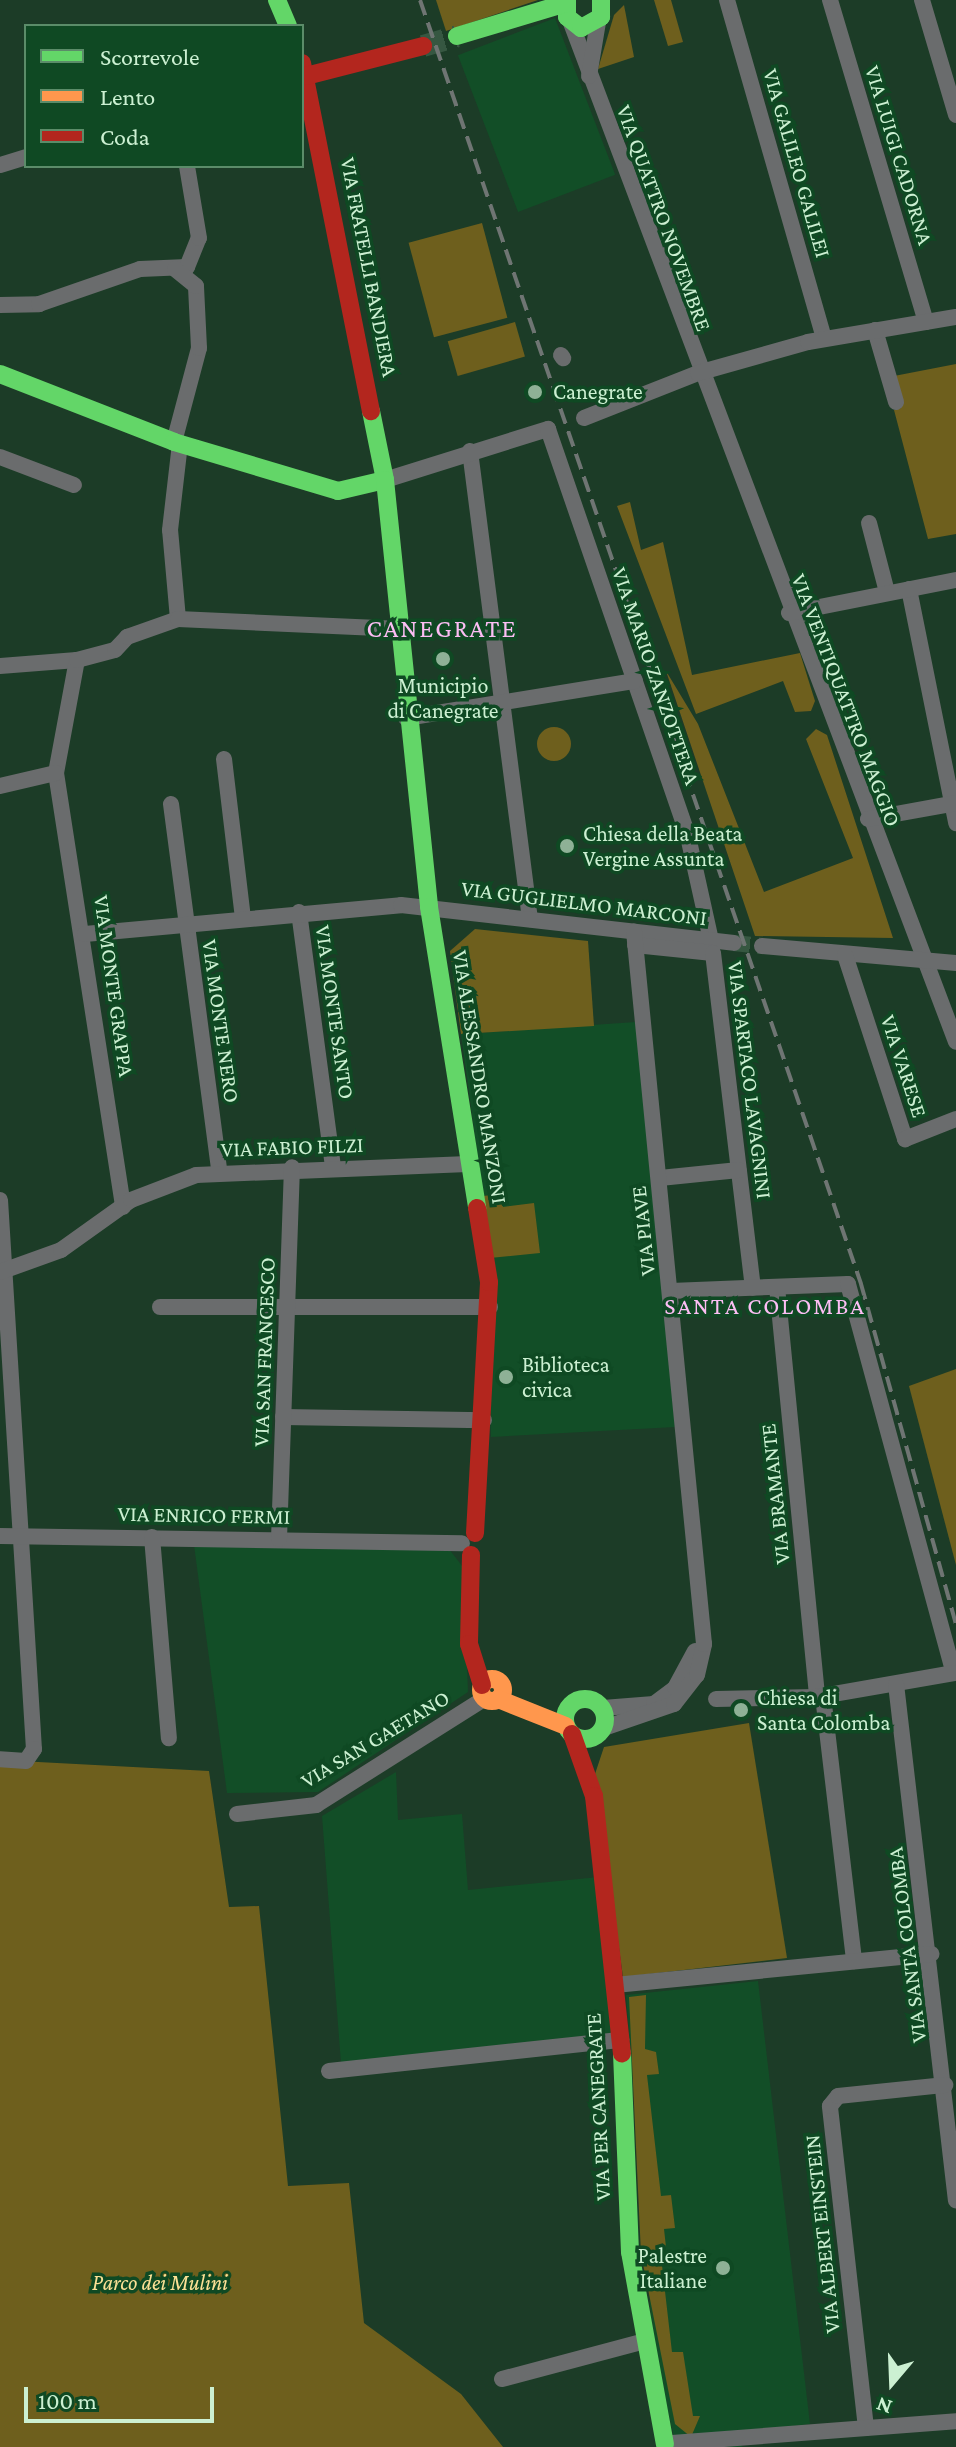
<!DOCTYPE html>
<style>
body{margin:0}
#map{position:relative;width:956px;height:2447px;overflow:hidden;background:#1c3c27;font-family:"Crimson Pro",serif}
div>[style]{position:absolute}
.built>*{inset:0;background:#124e27;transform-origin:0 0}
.green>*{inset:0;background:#6e5f1d;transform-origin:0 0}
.round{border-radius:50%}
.street-tunnel>*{height:16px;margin-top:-8px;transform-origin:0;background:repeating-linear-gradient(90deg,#365741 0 16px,transparent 0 24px)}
.secondary-tunnel>*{height:22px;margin-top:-11px;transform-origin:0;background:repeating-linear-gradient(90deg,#365741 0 22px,transparent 0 33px)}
.street>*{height:16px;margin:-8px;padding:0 8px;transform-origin:8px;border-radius:8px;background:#6a6c6d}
.fast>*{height:18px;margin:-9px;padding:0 9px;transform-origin:9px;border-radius:9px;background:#63d668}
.fast>.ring{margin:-9px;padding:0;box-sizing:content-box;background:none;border:18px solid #63d668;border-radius:50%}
.slow>*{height:18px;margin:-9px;padding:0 9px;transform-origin:9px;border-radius:9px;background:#ff974d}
.slow>.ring{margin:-9px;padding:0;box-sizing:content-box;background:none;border:18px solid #ff974d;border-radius:50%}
.jam>*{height:18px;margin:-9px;padding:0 9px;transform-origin:9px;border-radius:9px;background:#b3261e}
.rail>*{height:4px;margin-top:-2px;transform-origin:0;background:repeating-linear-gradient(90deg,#6f7573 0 16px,transparent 0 24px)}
.dots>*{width:22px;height:22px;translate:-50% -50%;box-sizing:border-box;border:4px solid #0f4923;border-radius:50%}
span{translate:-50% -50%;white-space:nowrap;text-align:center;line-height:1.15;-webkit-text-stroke:7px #0f4923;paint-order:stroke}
.street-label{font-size:22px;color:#ccf0d2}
.poi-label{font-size:22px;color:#ccf0d2}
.left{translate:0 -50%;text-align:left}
.right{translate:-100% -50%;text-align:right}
.park-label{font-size:22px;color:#fce196;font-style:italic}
.neighbourhood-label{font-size:24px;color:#fcbef4;letter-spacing:2px}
.quarter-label{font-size:26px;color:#fcbef4;letter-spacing:2px}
.legend{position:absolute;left:24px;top:24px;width:280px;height:144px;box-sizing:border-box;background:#0f4923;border:2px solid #5b8c69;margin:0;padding:10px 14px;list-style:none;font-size:24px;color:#ccf0d2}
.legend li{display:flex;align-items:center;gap:16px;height:40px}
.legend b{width:40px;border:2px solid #5b8c69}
.north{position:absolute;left:852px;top:2343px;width:80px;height:80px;-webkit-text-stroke:6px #0f4923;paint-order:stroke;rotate:199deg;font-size:22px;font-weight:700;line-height:32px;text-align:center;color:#ccf0d2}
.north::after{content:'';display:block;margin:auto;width:28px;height:36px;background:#ccf0d2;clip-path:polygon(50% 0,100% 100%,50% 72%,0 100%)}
.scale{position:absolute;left:24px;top:2387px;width:190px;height:36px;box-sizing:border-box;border:4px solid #ccf0d2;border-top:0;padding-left:10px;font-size:24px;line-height:28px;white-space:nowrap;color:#ccf0d2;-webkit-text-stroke:6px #0f4923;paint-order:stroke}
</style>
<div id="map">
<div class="built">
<i style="left:555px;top:18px;width:168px;height:104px;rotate:69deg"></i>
<i style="clip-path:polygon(636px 1022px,675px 1427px,491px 1437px,483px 1196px,461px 1034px)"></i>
<i style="clip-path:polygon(445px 1544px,463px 1567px,468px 1692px,318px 1792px,227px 1793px,194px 1545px)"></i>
<i style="clip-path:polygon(396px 1772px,398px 1820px,462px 1814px,468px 1890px,599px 1877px,617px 2038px,341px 2063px,322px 1816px)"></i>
<i style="clip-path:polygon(758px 1981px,810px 2424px,740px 2432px,742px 2447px,676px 2447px,653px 2344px,626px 1995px)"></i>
</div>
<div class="green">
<i style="clip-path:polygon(436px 0,538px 0,446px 31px)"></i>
<i style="clip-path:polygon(654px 0,671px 0,683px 42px,668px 46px)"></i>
<i style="clip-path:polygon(624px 5px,634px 57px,598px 69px,614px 15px)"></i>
<i style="left:482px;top:223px;width:98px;height:76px;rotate:75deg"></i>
<i style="left:515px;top:322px;width:36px;height:70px;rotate:74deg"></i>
<i style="clip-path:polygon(956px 364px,956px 534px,928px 539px,894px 410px,901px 408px,894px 376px)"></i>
<i style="clip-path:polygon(630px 502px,641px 550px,663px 542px,692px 675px,800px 653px,815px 701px,811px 711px,795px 712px,783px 681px,696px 714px,617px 506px)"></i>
<i style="clip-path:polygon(666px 671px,698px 724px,764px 892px,853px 858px,806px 739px,816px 729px,827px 735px,893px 938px,755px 936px)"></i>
<i class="round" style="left:537px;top:727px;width:34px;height:34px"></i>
<i style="clip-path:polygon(475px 929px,588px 941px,594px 1026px,461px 1034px,450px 951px)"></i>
<i style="clip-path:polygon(501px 1194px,503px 1207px,534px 1203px,540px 1253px,490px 1258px,483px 1196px)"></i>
<i style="clip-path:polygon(956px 1369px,956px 1565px,909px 1386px)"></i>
<i style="clip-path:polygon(749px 1723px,787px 1958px,623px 1977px,595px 1774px,604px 1747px)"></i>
<i style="clip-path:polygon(0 1760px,209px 1771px,229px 1907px,259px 1906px,288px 2186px,349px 2183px,364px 2323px,461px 2394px,503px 2447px,0 2447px)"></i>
<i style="clip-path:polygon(646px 1995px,645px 2049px,656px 2052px,659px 2074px,647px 2075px,661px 2196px,671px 2195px,675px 2228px,664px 2229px,666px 2247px,660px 2248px,672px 2352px,683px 2352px,693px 2416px,700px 2416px,691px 2437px,675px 2424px,641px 2254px,629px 1997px)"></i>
</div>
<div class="street-tunnel">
<i style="left:734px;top:943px;width:28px;rotate:6deg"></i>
</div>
<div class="secondary-tunnel">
<i style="left:423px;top:46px;width:35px;rotate:-16deg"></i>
</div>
<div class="street">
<i style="left:727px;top:0;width:352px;rotate:74deg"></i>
<i style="left:830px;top:0;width:336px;rotate:73.4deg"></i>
<i style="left:922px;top:0;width:120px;rotate:73.5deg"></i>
<i style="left:571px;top:23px;width:1089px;rotate:69.3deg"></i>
<i style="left:589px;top:76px;width:55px;rotate:-80.5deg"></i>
<i style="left:0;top:165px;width:27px;rotate:-17deg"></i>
<i style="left:0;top:305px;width:39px;rotate:-1deg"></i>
<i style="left:39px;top:304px;width:107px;rotate:-19.1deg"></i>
<i style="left:140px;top:269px;width:47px;rotate:-2.4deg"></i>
<i style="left:187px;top:267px;width:31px;rotate:-68deg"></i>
<i style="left:199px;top:238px;width:73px;rotate:-99.5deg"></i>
<i style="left:875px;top:330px;width:75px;rotate:73.7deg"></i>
<i style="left:561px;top:355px;width:4px;rotate:56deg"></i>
<i style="left:584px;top:418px;width:123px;rotate:-21.5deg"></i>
<i style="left:698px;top:373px;width:114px;rotate:-15.7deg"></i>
<i style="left:808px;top:342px;width:150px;rotate:-9.6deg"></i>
<i style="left:174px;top:442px;width:97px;rotate:-75.1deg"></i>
<i style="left:199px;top:348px;width:62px;rotate:-92.8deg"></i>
<i style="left:196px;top:286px;width:27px;rotate:-141deg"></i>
<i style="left:470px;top:451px;width:472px;rotate:82.7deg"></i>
<i style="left:0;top:457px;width:79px;rotate:20.7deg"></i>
<i style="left:385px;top:480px;width:171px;rotate:-17.4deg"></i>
<i style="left:548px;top:429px;width:426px;rotate:71deg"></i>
<i style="left:687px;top:832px;width:111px;rotate:77.5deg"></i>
<i style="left:869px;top:523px;width:71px;rotate:75.4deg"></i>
<i style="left:909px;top:589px;width:239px;rotate:78.6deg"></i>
<i style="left:789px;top:613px;width:170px;rotate:-11.2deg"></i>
<i style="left:178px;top:619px;width:89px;rotate:-95.1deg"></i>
<i style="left:170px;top:530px;width:87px;rotate:-83.4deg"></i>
<i style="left:0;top:666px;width:77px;rotate:-4.5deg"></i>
<i style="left:406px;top:718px;width:232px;rotate:-9.2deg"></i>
<i style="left:224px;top:759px;width:160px;rotate:83.2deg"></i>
<i style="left:56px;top:773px;width:115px;rotate:-79.5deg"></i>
<i style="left:77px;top:660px;width:39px;rotate:-15deg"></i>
<i style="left:115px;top:650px;width:18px;rotate:-47deg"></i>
<i style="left:127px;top:637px;width:54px;rotate:-19.4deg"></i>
<i style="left:178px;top:619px;width:217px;rotate:2.6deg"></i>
<i style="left:56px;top:773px;width:439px;rotate:81.2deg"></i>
<i style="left:0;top:786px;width:57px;rotate:-13.1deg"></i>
<i style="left:171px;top:804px;width:369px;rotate:82.5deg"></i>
<i style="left:868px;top:819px;width:89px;rotate:-10.3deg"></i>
<i style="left:299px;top:912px;width:256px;rotate:82.4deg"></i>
<i style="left:85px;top:934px;width:317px;rotate:-5.2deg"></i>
<i style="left:401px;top:905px;width:335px;rotate:6.5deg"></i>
<i style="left:635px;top:945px;width:78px;rotate:5.9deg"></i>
<i style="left:713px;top:953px;width:337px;rotate:83.2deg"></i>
<i style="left:762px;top:946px;width:195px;rotate:5deg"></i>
<i style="left:845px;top:955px;width:194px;rotate:71.9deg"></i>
<i style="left:905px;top:1139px;width:55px;rotate:-21.4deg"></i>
<i style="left:660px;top:1178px;width:79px;rotate:-5.8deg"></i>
<i style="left:0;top:1200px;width:550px;rotate:86.46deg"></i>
<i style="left:34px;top:1749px;width:14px;rotate:124deg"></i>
<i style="left:26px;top:1761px;width:26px;rotate:-176deg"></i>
<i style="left:0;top:1272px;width:65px;rotate:-19.8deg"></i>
<i style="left:61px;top:1250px;width:86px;rotate:-35.5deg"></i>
<i style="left:131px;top:1200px;width:70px;rotate:-21deg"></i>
<i style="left:196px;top:1175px;width:272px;rotate:-2.3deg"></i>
<i style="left:777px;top:1287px;width:412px;rotate:84.4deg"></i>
<i style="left:671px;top:1291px;width:177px;rotate:-2.3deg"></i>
<i style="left:848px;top:1284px;width:403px;rotate:74.8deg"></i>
<i style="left:954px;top:1673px;width:139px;rotate:170.1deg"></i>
<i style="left:817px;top:1697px;width:101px;rotate:178.9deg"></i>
<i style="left:160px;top:1307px;width:330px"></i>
<i style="left:283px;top:1417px;width:201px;rotate:0.9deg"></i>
<i style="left:0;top:1536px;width:462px;rotate:0.9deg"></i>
<i style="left:152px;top:1537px;width:202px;rotate:85.2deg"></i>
<i style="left:279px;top:1539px;width:372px;rotate:-88deg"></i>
<i style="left:896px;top:1684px;width:520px;rotate:83.38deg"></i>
<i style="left:823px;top:1696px;width:267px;rotate:83.3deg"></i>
<i style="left:603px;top:1708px;width:51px;rotate:-4.5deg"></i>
<i style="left:654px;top:1704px;width:26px;rotate:-37deg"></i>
<i style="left:675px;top:1688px;width:42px;rotate:-61.6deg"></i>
<i style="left:604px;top:1728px;width:74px;rotate:-18.9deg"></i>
<i style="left:674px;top:1704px;width:37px;rotate:-52deg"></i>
<i style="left:697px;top:1675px;width:32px;rotate:-77deg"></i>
<i style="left:704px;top:1644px;width:716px;rotate:-95.61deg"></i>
<i style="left:237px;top:1814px;width:80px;rotate:-6.5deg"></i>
<i style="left:316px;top:1805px;width:200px;rotate:-32.3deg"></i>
<i style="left:615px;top:1985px;width:318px;rotate:-5.6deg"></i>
<i style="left:329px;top:2071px;width:294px;rotate:-6.1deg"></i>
<i style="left:502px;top:2379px;width:148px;rotate:-14.9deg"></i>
<i style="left:866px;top:2428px;width:324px;rotate:-96.4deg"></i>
<i style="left:830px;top:2106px;width:13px;rotate:-51deg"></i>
<i style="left:838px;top:2096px;width:108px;rotate:-5.9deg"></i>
<i style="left:672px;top:2443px;width:285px;rotate:-4.4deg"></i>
</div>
<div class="fast">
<i style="left:277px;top:0;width:28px;rotate:67deg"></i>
<i style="left:567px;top:0;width:17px;rotate:90deg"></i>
<i style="left:567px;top:17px;width:18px;rotate:38deg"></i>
<i style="left:581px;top:28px;width:23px;rotate:-29deg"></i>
<i style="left:601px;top:17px;width:17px;rotate:-90deg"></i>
<i style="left:457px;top:36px;width:114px;rotate:-16.8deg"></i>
<i style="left:0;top:374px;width:187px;rotate:21.3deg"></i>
<i style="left:174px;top:442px;width:171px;rotate:16.6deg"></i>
<i style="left:338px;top:491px;width:48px;rotate:-13.2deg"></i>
<i style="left:371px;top:411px;width:70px;rotate:78.5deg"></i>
<i style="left:385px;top:480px;width:429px;rotate:84.1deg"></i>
<i style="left:429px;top:907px;width:305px;rotate:80.9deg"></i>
<i class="ring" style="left:565px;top:1699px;width:22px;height:22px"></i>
<i style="left:622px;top:2053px;width:199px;rotate:87.7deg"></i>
<i style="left:630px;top:2252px;width:195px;rotate:79.7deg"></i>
</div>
<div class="slow">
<i class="ring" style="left:481px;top:1679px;width:4px;height:4px"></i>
<i style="left:498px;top:1699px;width:73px;rotate:21.7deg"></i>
</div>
<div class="jam">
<i style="left:302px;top:63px;width:355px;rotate:78.8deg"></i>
<i style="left:306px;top:76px;width:121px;rotate:-14.4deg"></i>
<i style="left:475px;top:1533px;width:251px;rotate:-86.8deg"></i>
<i style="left:489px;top:1282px;width:75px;rotate:-99.2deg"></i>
<i style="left:471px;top:1555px;width:89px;rotate:91.3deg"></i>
<i style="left:469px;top:1644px;width:43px;rotate:72.4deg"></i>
<i style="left:572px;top:1734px;width:66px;rotate:70.5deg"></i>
<i style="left:594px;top:1796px;width:259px;rotate:83.8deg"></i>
</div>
<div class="rail">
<i style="left:420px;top:0;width:1358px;rotate:71.04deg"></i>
<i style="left:861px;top:1284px;width:354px;rotate:74.4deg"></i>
</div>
<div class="dots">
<i style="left:535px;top:392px;background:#8eb196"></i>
<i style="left:443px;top:659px;background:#8eb196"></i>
<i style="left:567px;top:846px;background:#8eb196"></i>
<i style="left:506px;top:1377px;background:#8eb196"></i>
<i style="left:741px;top:1710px;background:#8eb196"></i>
<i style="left:723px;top:2268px;background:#8eb196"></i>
</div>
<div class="street-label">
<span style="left:899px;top:155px;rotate:73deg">VIA LUIGI CADORNA</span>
<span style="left:797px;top:163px;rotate:74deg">VIA GALILEO GALILEI</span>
<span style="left:664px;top:218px;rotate:70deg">VIA QUATTRO NOVEMBRE</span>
<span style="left:369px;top:267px;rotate:79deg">VIA FRATELLI BANDIERA</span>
<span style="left:656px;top:676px;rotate:71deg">VIA MARIO ZANZOTTERA</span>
<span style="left:846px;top:700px;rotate:69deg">VIA VENTIQUATTRO MAGGIO</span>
<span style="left:584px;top:903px;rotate:7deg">VIA GUGLIELMO MARCONI</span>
<span style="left:114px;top:986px;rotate:82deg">VIA MONTE GRAPPA</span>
<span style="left:335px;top:1012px;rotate:82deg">VIA MONTE SANTO</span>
<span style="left:221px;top:1021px;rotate:82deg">VIA MONTE NERO</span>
<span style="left:904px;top:1066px;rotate:72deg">VIA VARESE</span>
<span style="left:480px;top:1077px;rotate:81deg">VIA ALESSANDRO MANZONI</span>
<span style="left:750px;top:1080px;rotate:83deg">VIA SPARTACO LAVAGNINI</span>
<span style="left:292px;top:1147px;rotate:-2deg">VIA FABIO FILZI</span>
<span style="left:643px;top:1231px;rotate:-96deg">VIA PIAVE</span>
<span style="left:264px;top:1352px;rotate:-88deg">VIA SAN FRANCESCO</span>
<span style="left:775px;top:1494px;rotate:-96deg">VIA BRAMANTE</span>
<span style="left:204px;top:1515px;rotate:1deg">VIA ENRICO FERMI</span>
<span style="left:375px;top:1739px;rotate:-31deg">VIA SAN GAETANO</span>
<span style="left:907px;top:1945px;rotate:-97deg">VIA SANTA COLOMBA</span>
<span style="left:598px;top:2107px;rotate:-93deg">VIA PER CANEGRATE</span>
<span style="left:822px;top:2234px;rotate:-96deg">VIA ALBERT EINSTEIN</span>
</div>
<div class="poi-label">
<span class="left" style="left:553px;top:392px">Canegrate</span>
<span style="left:443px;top:698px">Municipio<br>di Canegrate</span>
<span class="left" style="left:583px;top:846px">Chiesa della Beata<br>Vergine Assunta</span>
<span class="left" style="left:522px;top:1377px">Biblioteca<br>civica</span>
<span class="left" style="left:757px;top:1710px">Chiesa di<br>Santa Colomba</span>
<span class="right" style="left:707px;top:2268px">Palestre<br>Italiane</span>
</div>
<div class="park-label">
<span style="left:160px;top:2283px">Parco dei Mulini</span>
</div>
<div class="neighbourhood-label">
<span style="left:765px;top:1306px">SANTA COLOMBA</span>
</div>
<div class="quarter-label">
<span style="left:442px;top:629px">CANEGRATE</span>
</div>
<ul class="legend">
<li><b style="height:10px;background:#63d668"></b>Scorrevole</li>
<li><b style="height:10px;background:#ff974d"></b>Lento</li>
<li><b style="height:10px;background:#b3261e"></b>Coda</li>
</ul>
<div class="north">N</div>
<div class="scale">100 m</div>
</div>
